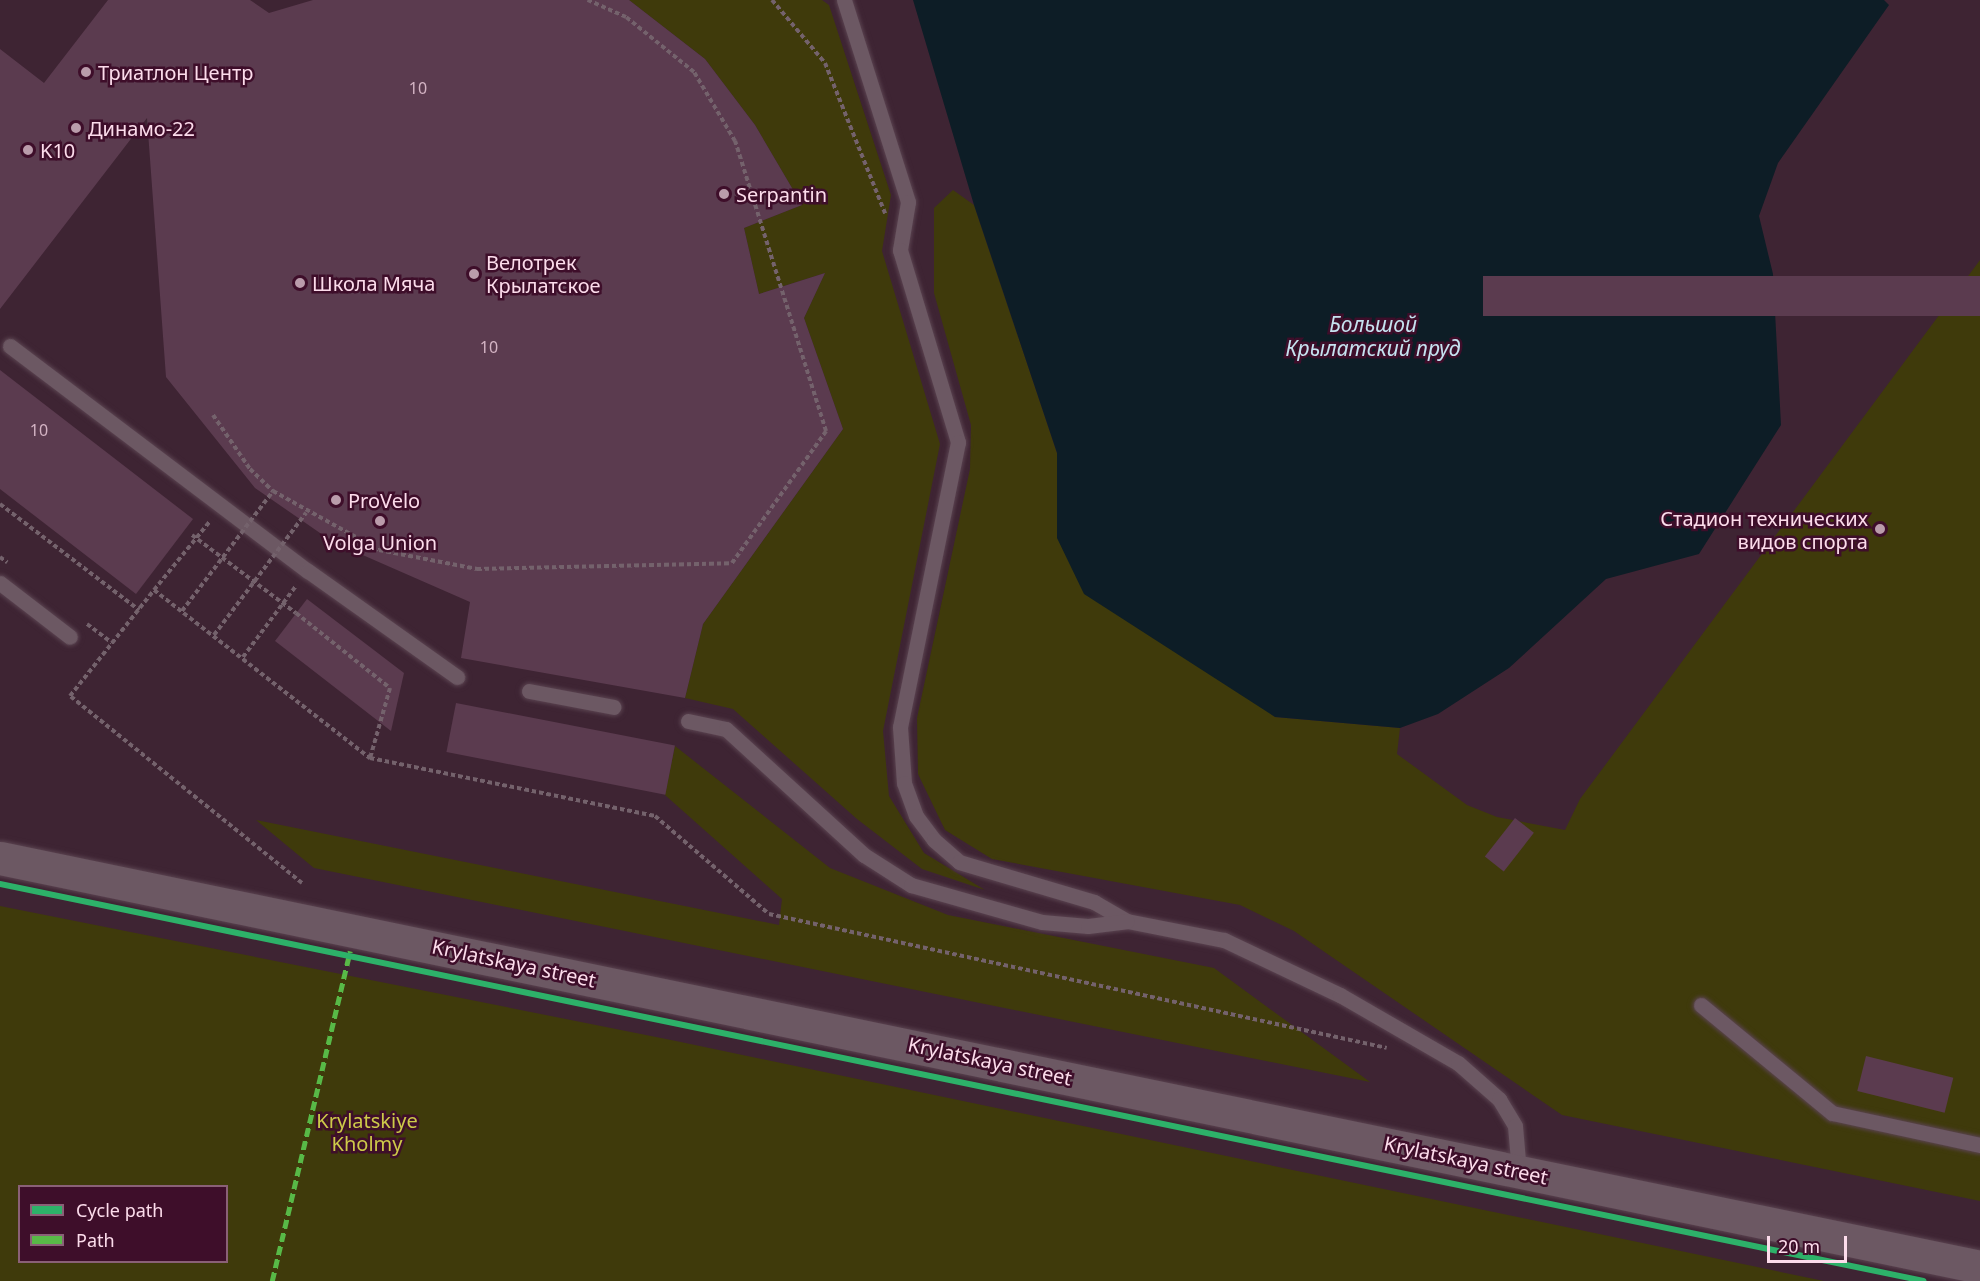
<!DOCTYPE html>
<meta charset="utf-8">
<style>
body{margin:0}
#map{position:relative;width:1980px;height:1281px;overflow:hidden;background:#3e2433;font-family:"Noto Sans",sans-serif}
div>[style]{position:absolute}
.green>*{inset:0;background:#3f3a0b}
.water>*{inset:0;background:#0d1d26}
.building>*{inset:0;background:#5b3b4f;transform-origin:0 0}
.path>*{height:4px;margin-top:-2px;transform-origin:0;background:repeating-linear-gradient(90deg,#74626c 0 4.5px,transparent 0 7.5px)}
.roads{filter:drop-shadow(0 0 2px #5a4350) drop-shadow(0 0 2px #5a4350)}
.service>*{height:15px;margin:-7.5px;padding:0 7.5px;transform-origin:7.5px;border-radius:7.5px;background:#6c5863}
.secondary>*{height:33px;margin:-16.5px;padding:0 16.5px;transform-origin:16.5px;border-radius:16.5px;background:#6c5863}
.path-bridge>*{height:4px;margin-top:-2px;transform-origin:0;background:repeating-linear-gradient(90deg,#74626c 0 4.5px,transparent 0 7.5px)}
.quiet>*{height:4.5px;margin-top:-2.25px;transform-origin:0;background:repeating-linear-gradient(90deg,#58b947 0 9px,transparent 0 13.5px)}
.cycleway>*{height:6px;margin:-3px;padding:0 3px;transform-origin:3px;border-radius:3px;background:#2db169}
.dots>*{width:16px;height:16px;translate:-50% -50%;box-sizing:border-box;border:3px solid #3e0e2a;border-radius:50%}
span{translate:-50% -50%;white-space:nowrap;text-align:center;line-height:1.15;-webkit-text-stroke:5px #3e0e2a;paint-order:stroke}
.number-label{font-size:16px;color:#d4b4c4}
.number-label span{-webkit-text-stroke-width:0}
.poi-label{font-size:20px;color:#fcdceb}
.left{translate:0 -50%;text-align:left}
.right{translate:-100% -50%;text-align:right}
.street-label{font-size:20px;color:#fcdceb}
.park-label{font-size:20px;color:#cdca49}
.water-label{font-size:21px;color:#c5e3f0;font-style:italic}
.legend{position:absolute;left:18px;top:1185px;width:210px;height:78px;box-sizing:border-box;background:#3e0e2a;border:2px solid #8a6077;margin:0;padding:8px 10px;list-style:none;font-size:18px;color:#fcdceb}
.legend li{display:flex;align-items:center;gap:12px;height:30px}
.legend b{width:30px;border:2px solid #8a6077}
.scale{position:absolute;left:1767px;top:1236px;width:80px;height:27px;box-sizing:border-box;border:3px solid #fcdceb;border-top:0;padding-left:8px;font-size:18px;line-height:21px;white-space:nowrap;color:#fcdceb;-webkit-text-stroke:4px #3e0e2a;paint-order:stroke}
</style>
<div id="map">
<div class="green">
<i style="clip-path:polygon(629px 0,822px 0,829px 5px,891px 195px,882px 251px,940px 444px,883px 731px,889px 796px,924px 853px,985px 890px,922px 869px,857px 819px,733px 709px,685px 698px,703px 624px,843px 429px,804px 318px,825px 273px,759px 294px,744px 228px,802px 205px,755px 125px,705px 59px)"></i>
<i style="clip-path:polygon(953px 190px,974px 205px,1057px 453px,1057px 538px,1275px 717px,1400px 728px,1397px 754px,1467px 805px,1497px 817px,1565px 830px,1580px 799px,1980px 260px,1980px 1201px,1562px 1115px,1294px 931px,1240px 905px,992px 859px,945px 830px,918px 774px,917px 718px,970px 469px,971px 425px,934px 293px,934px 208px)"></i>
<i style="clip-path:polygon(675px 746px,830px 868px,948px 915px,1214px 968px,1370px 1082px,314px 868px,256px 820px,779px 925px,782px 899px,665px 795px)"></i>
<i style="clip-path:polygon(evenodd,0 906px,676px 1041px,1824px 1281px,0 1281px,0 906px,20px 1186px,226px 1186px,226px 1262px,20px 1262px,20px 1186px)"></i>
</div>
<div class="water">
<i style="clip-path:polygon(913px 0,1884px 0,1889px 5px,1778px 163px,1759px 216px,1773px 274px,1781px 425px,1699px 554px,1606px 579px,1509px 668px,1438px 714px,1400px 728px,1275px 717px,1084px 594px,1057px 538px,1057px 453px,974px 205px)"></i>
</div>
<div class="building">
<i style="clip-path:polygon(108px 0,250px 0,269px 13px,313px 0,629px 0,705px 59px,755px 125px,802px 205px,744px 228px,759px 294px,825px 273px,804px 318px,843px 429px,703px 624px,685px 698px,461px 658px,470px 602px,333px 542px,255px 488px,166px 377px,147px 118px,0 309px,0 49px,44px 83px)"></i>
<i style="left:1980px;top:276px;width:40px;height:497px;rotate:90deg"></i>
<i style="clip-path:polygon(0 370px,193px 519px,136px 594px,0 489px)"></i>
<i style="clip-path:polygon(307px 599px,404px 673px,391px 731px,275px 641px)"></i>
<i style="left:456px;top:703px;width:223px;height:50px;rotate:11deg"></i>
<i style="left:1515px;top:818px;width:24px;height:49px;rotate:38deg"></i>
<i style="left:1866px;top:1056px;width:90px;height:36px;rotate:14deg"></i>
</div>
<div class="path">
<i style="left:772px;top:0;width:82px;rotate:49.9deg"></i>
<i style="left:825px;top:63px;width:162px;rotate:68.2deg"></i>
<i style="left:213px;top:415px;width:65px;rotate:55.6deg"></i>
<i style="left:250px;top:469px;width:32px;rotate:44deg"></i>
<i style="left:273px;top:491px;width:121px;rotate:29.1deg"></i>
<i style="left:379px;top:550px;width:100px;rotate:11deg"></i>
<i style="left:477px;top:569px;width:255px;rotate:-1.3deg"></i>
<i style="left:732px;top:563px;width:162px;rotate:-54.5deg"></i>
<i style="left:826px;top:431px;width:304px;rotate:-107.4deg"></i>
<i style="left:735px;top:141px;width:80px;rotate:-120.7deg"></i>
<i style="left:694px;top:72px;width:87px;rotate:-141deg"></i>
<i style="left:626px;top:17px;width:42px;rotate:-155.9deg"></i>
<i style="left:0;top:504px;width:175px;rotate:37.3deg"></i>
<i style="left:0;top:557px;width:9px;rotate:36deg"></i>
<i style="left:154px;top:590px;width:89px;rotate:-50.9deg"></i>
<i style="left:296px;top:613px;width:120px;rotate:38.6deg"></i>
<i style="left:390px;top:688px;width:73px;rotate:105.9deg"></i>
<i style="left:87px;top:624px;width:31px;rotate:37deg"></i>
<i style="left:243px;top:657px;width:89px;rotate:-53.3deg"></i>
<i style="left:302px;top:883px;width:298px;rotate:-141.1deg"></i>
<i style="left:70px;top:696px;width:135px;rotate:-51.6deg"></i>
<i style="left:154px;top:590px;width:274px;rotate:37.9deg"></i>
<i style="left:370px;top:758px;width:291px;rotate:11.5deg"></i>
<i style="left:655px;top:816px;width:150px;rotate:40.7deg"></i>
<i style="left:769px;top:914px;width:632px;rotate:12.23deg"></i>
</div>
<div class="roads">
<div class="service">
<i style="left:844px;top:0;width:212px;rotate:72.4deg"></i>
<i style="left:908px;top:202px;width:49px;rotate:99.5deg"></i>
<i style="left:900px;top:250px;width:201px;rotate:73.2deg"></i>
<i style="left:958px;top:442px;width:291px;rotate:101.5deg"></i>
<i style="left:900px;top:727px;width:56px;rotate:85.9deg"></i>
<i style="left:904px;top:783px;width:35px;rotate:70deg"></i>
<i style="left:916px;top:816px;width:30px;rotate:53deg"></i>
<i style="left:934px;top:840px;width:33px;rotate:41deg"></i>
<i style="left:959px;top:862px;width:141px;rotate:16.5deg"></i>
<i style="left:1094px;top:902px;width:38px;rotate:30deg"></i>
<i style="left:1127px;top:921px;width:99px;rotate:11.1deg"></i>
<i style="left:1224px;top:940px;width:128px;rotate:25.4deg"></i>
<i style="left:1340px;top:995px;width:136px;rotate:30deg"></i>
<i style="left:1458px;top:1063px;width:55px;rotate:41.3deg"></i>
<i style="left:1499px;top:1099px;width:31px;rotate:59deg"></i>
<i style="left:1515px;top:1126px;width:46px;rotate:85deg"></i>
<i style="left:10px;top:346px;width:373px;rotate:37.1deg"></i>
<i style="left:308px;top:571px;width:183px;rotate:35.4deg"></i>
<i style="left:0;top:583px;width:88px;rotate:37.6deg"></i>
<i style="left:529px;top:691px;width:86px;rotate:10.7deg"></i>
<i style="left:688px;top:721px;width:39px;rotate:12deg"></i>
<i style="left:726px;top:729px;width:187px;rotate:42.4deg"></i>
<i style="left:864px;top:855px;width:56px;rotate:32.6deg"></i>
<i style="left:911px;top:885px;width:136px;rotate:15.8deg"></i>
<i style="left:1042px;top:922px;width:46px;rotate:5deg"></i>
<i style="left:1088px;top:926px;width:39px;rotate:-7deg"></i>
<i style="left:1701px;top:1005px;width:170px;rotate:39.5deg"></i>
<i style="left:1832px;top:1113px;width:151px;rotate:12.2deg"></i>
</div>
<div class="secondary">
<i style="left:0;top:858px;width:2022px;rotate:11.67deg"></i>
</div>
</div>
<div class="path-bridge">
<i style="left:192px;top:535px;width:130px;rotate:36.9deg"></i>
<i style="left:182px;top:611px;width:151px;rotate:-52.8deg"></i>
<i style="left:214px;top:635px;width:153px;rotate:-53deg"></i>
</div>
<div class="quiet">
<i style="left:272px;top:1281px;width:339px;rotate:-76.7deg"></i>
</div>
<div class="cycleway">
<i style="left:0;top:884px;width:1964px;rotate:11.66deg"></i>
</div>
<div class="dots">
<i style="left:86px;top:72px;background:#ba9cab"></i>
<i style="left:76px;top:128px;background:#ba9cab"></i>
<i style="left:28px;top:150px;background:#ba9cab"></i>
<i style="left:724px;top:194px;background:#ba9cab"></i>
<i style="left:474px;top:274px;background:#ba9cab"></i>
<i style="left:300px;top:283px;background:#ba9cab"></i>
<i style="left:336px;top:500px;background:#ba9cab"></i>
<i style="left:380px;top:521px;background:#ba9cab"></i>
<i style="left:1880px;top:529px;background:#ba9cab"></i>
</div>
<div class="number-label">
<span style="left:418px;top:88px">10</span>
<span style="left:489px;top:347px">10</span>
<span style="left:39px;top:430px">10</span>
</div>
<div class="poi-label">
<span class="left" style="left:98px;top:72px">Триатлон Центр</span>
<span class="left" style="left:88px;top:128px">Динамо-22</span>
<span class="left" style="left:40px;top:150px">K10</span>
<span class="left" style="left:736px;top:194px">Serpantin</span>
<span class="left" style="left:486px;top:274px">Велотрек<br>Крылатское</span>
<span class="left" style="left:312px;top:283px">Школа Мяча</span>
<span class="left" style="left:348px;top:500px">ProVelo</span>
<span class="right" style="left:1868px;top:530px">Стадион технических<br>видов спорта</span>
<span style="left:380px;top:542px">Volga Union</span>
</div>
<div class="street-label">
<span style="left:514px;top:963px;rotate:12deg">Krylatskaya street</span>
<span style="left:990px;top:1061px;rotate:12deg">Krylatskaya street</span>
<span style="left:1466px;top:1160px;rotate:12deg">Krylatskaya street</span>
</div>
<div class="park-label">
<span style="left:367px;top:1132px">Krylatskiye<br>Kholmy</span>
</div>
<div class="water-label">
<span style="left:1373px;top:336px">Большой<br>Крылатский пруд</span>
</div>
<ul class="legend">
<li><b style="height:8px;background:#2db169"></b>Cycle path</li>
<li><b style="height:8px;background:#58b947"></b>Path</li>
</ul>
<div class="scale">20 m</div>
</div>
